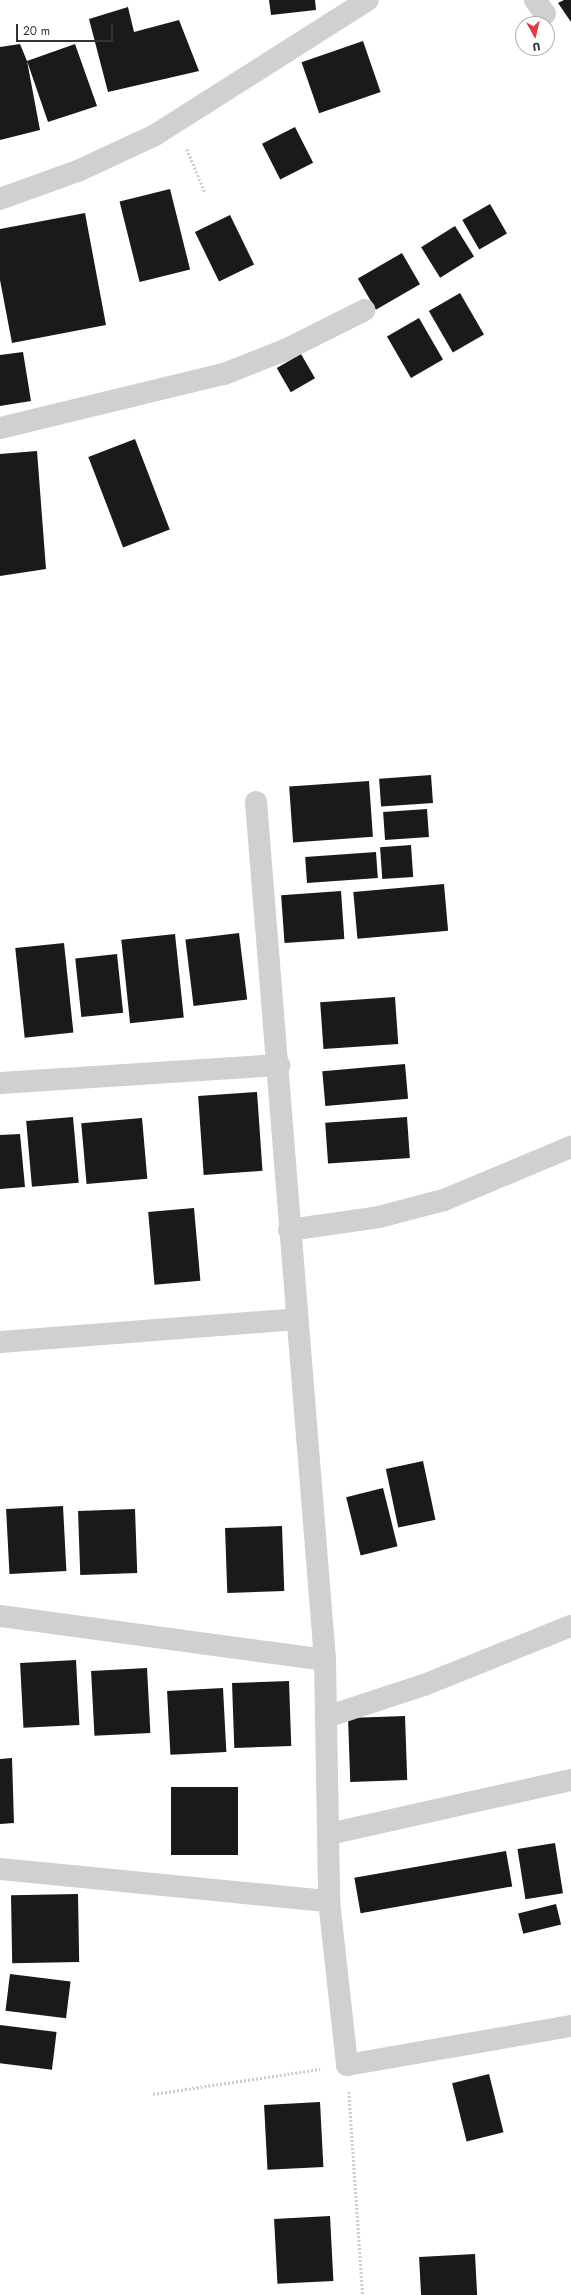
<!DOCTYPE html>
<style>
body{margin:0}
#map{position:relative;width:571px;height:2295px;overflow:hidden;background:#fff;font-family:Jost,sans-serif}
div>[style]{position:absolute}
.building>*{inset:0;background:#1a1a1a;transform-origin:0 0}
.path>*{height:2.5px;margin-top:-1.25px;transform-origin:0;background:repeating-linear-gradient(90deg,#cdcdcd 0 2px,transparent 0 4px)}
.street>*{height:22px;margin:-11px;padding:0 11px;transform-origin:11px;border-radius:11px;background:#d0d0d0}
span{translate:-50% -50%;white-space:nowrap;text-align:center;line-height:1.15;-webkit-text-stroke:4px #fff;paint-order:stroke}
.north{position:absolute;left:515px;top:16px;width:40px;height:40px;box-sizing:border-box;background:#fff;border:1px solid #adadad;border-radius:50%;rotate:172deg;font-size:11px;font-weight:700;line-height:16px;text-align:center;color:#333}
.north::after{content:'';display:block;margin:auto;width:14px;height:18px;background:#e63946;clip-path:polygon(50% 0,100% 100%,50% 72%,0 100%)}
.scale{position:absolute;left:16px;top:24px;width:97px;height:18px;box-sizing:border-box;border:2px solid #333;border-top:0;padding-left:5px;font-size:12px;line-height:14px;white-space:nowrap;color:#333;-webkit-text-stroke:3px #fff;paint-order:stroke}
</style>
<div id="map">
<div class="building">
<i style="clip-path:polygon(269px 0,315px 0,316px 10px,271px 15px)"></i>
<i style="clip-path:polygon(564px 0,571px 0,571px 22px,558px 3px)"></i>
<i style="clip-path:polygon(128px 7px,134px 32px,179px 20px,199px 71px,108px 92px,89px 19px)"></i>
<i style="left:363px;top:41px;width:54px;height:65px;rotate:71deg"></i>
<i style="clip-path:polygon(20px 44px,27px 61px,75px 44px,97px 106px,48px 122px,27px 61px,40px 130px,0 140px,0 47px)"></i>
<i style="left:295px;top:127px;width:40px;height:37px;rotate:63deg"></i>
<i style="left:170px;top:189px;width:83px;height:52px;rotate:76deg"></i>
<i style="left:490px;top:204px;width:34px;height:32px;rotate:60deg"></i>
<i style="clip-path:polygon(85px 213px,106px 325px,12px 343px,0 280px,0 229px)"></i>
<i style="left:230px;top:215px;width:55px;height:39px;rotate:64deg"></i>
<i style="left:455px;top:226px;width:36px;height:40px;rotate:58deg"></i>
<i style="left:402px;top:253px;width:36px;height:51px;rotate:60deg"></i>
<i style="left:460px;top:293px;width:48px;height:36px;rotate:60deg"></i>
<i style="left:419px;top:318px;width:48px;height:37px;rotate:60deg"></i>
<i style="clip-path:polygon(23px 352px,31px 401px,0 406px,0 355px)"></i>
<i style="left:301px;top:354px;width:28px;height:28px;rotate:60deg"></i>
<i style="left:135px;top:439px;width:97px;height:50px;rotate:69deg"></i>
<i style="clip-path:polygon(37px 451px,46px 569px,0 576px,0 454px)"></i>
<i style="left:431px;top:775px;width:28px;height:52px;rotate:86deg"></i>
<i style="left:369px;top:781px;width:56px;height:80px;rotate:86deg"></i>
<i style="left:427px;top:809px;width:28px;height:44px;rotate:86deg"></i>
<i style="left:411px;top:845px;width:32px;height:31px;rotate:86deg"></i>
<i style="left:376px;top:852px;width:26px;height:71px;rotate:86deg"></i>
<i style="left:444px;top:884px;width:47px;height:91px;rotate:85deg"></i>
<i style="left:341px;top:891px;width:48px;height:60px;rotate:86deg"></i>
<i style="left:239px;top:933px;width:67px;height:54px;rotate:83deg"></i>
<i style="left:175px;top:934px;width:84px;height:54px;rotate:84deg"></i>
<i style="left:64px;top:943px;width:90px;height:49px;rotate:84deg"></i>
<i style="left:117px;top:954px;width:59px;height:42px;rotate:84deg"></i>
<i style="left:395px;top:997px;width:47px;height:75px;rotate:86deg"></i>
<i style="left:405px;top:1064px;width:35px;height:83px;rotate:85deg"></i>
<i style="left:257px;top:1092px;width:79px;height:59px;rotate:86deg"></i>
<i style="left:73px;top:1117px;width:66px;height:47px;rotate:85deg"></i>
<i style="left:407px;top:1117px;width:41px;height:82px;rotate:86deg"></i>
<i style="left:142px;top:1118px;width:61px;height:61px;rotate:85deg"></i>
<i style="clip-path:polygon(20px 1134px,25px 1187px,0 1189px,0 1135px)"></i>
<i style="left:194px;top:1208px;width:73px;height:46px;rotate:85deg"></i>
<i style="left:423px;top:1461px;width:60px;height:38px;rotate:78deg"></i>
<i style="left:383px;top:1488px;width:60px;height:38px;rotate:76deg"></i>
<i style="left:63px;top:1506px;width:65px;height:57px;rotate:87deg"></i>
<i style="left:135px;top:1509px;width:64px;height:57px;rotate:88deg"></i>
<i style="left:282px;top:1526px;width:65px;height:57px;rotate:88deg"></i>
<i style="left:76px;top:1660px;width:65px;height:56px;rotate:87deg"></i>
<i style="left:147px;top:1668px;width:65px;height:56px;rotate:87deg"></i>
<i style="left:289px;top:1681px;width:65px;height:57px;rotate:88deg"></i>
<i style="left:223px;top:1688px;width:64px;height:56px;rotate:87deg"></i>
<i style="left:405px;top:1716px;width:64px;height:57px;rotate:88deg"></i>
<i style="clip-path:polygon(12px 1758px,14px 1823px,0 1824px,0 1759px)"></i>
<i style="left:238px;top:1787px;width:68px;height:67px;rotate:90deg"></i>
<i style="left:555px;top:1843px;width:51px;height:38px;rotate:81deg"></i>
<i style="left:506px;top:1851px;width:36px;height:154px;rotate:80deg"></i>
<i style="left:78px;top:1894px;width:68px;height:67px;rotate:89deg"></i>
<i style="left:556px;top:1904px;width:21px;height:39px;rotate:76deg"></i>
<i style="left:10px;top:1974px;width:61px;height:37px;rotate:7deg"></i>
<i style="left:0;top:2025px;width:57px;height:38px;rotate:7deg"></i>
<i style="left:489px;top:2074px;width:60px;height:38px;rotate:76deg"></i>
<i style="left:320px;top:2102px;width:65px;height:56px;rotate:87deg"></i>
<i style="left:330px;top:2216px;width:65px;height:56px;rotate:87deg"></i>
<i style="left:475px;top:2254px;width:41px;height:56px;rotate:87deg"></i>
</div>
<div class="path">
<i style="left:187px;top:149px;width:47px;rotate:67.3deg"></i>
<i style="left:349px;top:2092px;width:203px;rotate:86.1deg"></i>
<i style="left:153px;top:2094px;width:169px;rotate:-8.5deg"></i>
</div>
<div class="street">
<i style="left:535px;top:0;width:17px;rotate:54deg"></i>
<i style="left:0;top:199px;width:85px;rotate:-19.9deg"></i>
<i style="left:80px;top:170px;width:83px;rotate:-25deg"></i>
<i style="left:155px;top:135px;width:252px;rotate:-32.4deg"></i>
<i style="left:0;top:428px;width:230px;rotate:-13.6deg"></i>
<i style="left:224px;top:374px;width:66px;rotate:-21.5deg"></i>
<i style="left:285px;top:350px;width:89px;rotate:-26.6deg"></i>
<i style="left:256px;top:802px;width:861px;rotate:85.4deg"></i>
<i style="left:0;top:1083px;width:280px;rotate:-3.7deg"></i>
<i style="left:289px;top:1230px;width:91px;rotate:-8.2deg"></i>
<i style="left:379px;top:1217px;width:67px;rotate:-14.7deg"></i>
<i style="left:444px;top:1200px;width:138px;rotate:-22.7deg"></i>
<i style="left:0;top:1342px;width:298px;rotate:-4.4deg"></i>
<i style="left:0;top:1616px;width:328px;rotate:7.7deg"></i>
<i style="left:325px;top:1660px;width:241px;rotate:89deg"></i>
<i style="left:329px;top:1901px;width:165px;rotate:83.7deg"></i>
<i style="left:347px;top:2065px;width:227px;rotate:-9.9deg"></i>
<i style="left:326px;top:1717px;width:103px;rotate:-18.1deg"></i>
<i style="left:424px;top:1685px;width:158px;rotate:-21.9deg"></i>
<i style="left:329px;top:1834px;width:248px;rotate:-12.6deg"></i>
<i style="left:0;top:1869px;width:331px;rotate:5.6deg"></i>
</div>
<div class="north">U</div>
<div class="scale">20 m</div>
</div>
